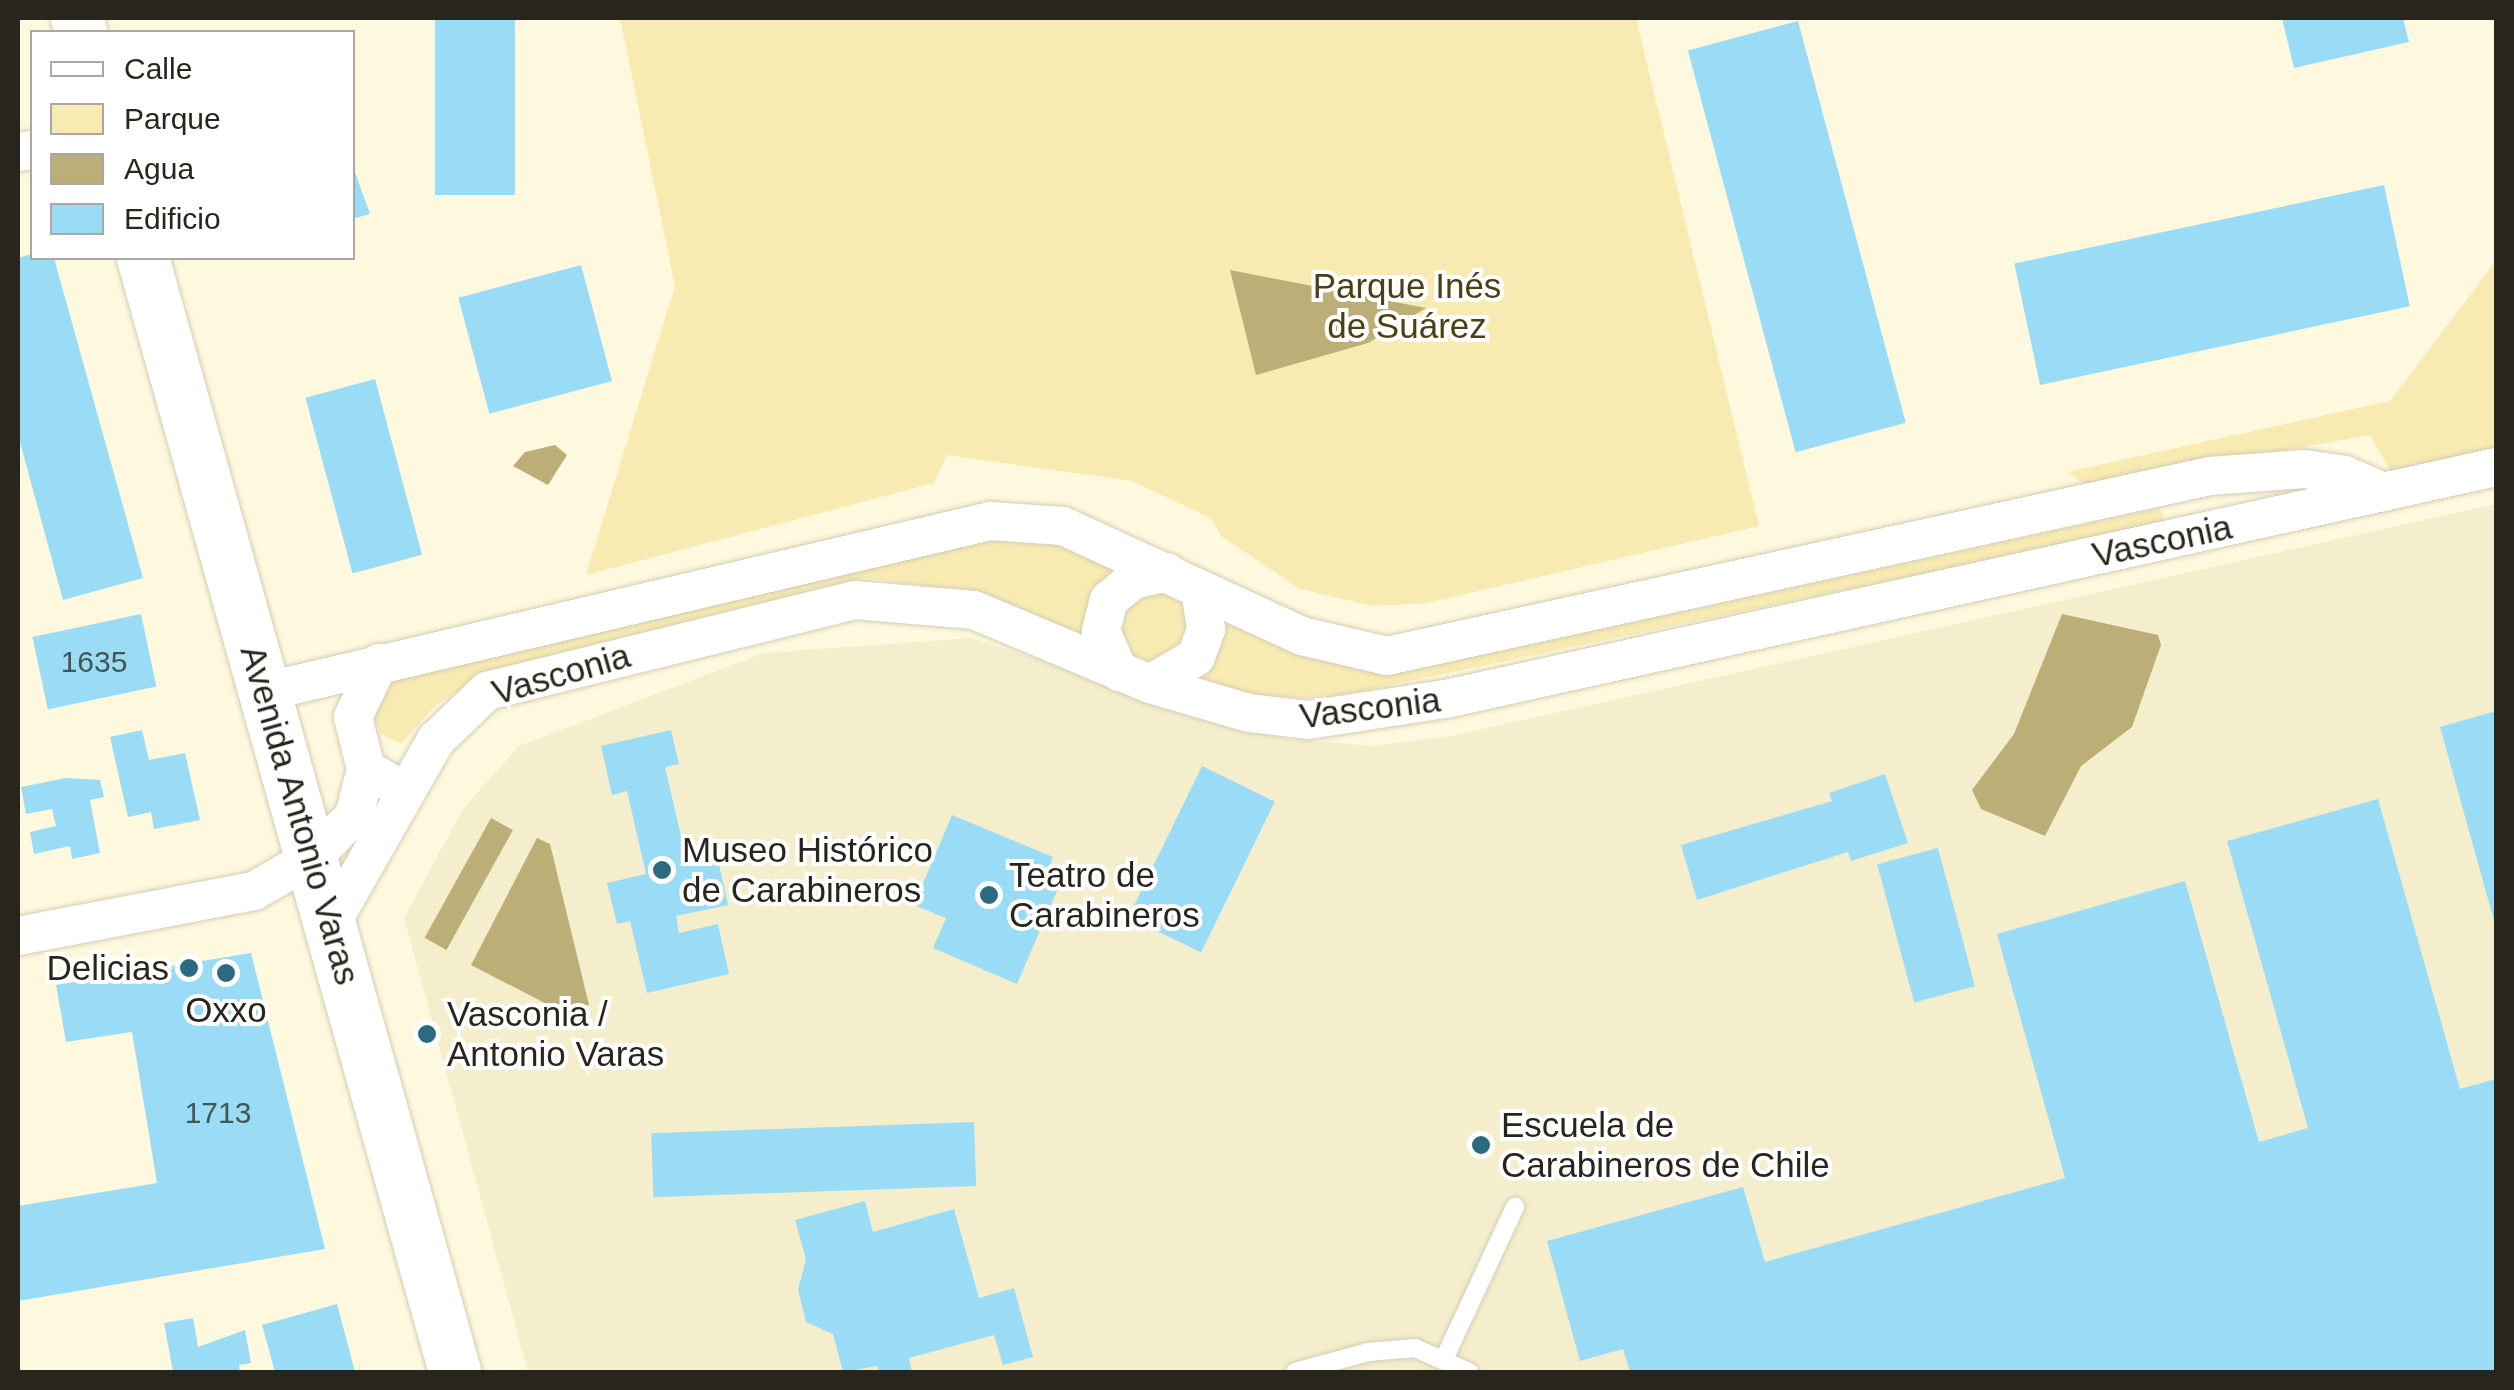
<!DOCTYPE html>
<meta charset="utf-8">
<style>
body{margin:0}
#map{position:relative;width:2514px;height:1390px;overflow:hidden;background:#fef8de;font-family:Helvetica,sans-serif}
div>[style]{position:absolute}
.built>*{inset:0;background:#f5eecd}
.green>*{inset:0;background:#f8ebb2}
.water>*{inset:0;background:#bbae76;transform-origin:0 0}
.building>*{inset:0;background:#9adcf6;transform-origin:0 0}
.roads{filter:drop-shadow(0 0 2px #d3cdb4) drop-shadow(0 0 2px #d3cdb4)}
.service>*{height:18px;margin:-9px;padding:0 9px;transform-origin:9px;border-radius:9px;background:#fff}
.minor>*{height:38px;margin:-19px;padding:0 19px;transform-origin:19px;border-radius:19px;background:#fff}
.secondary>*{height:52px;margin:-26px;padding:0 26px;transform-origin:26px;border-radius:26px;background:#fff}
.dots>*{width:28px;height:28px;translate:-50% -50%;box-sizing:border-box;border:5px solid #fff;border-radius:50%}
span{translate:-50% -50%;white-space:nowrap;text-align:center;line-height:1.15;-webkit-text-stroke:8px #fff;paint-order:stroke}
.number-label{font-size:30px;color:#445452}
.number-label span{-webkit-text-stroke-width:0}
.park-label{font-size:35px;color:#4a4014}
.street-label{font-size:35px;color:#28261c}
.poi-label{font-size:35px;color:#28261c}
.left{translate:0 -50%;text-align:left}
.right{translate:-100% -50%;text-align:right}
.frame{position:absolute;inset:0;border:20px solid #28261c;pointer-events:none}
.legend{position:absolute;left:30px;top:30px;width:325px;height:230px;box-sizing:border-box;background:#fff;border:2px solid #a9a8a4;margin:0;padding:12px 18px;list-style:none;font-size:30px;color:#28261c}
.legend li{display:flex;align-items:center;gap:20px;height:50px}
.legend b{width:50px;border:2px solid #a9a8a4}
</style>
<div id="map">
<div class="built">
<i style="clip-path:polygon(2496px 504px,2496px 1372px,528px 1372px,404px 918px,463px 809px,519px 746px,764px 653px,971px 638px,1290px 739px,1371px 746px,1451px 736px)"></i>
</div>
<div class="green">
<i style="clip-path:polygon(620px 18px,1636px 18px,1759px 526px,1427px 603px,1373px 606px,1300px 589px,1221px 536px,1211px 518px,1132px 481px,947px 455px,934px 483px,586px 575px,675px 286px)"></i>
<i style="clip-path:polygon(2496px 261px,2496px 451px,2392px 473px,2370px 435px,2087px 486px,2067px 472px,2390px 401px)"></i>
<i style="clip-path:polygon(2160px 508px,2166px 523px,1328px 698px,1252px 696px,1199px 682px,977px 592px,865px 578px,485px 672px,435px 706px,401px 744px,380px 733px,369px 704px,383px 674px,970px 540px,1042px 540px,1087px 554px,1381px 672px,1404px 672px)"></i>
</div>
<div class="water">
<i style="clip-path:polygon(1230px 270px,1426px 308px,1368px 343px,1256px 375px)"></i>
<i style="clip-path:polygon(555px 445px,567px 455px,548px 485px,513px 466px,525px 452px)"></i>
<i style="clip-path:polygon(2062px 614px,2158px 635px,2161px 645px,2132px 727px,2081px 766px,2045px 836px,1981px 809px,1972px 790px,2014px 734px)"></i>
<i style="left:491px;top:818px;width:25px;height:137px;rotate:29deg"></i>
<i style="clip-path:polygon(537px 838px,550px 844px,589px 1005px,562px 1012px,471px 965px)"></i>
</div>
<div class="building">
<i style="left:435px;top:18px;width:80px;height:177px"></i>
<i style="clip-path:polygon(2282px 18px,2403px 18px,2409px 42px,2294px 68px)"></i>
<i style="left:1798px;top:21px;width:416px;height:114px;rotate:75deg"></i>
<i style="clip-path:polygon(352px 164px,370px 214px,352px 219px)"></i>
<i style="left:2384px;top:185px;width:124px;height:378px;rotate:78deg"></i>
<i style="clip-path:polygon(32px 254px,54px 258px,143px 578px,63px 600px,18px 435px,18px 258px)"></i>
<i style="left:581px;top:265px;width:120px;height:127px;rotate:75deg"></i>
<i style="left:375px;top:379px;width:182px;height:72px;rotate:75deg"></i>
<i style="left:141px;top:614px;width:74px;height:111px;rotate:78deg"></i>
<i style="clip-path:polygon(2496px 711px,2496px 923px,2495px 924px,2440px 727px)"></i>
<i style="clip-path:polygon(142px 730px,149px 760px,185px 753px,200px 820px,154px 829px,151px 812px,128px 817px,110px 737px)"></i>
<i style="clip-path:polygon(671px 730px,679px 764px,665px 767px,686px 857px,716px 851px,728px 905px,676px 916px,679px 933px,718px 924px,729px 974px,647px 993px,630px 921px,617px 924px,607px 883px,646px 874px,627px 791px,612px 795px,601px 746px)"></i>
<i style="left:1202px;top:766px;width:81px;height:168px;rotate:26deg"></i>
<i style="clip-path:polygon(1885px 774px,1908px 843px,1851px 861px,1848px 852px,1697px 900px,1681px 845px,1832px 801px,1829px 793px)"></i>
<i style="clip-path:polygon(66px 778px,100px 780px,104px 797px,90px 800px,100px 853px,72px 859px,70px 846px,34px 854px,30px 832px,56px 826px,52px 809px,26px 814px,21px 787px)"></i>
<i style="clip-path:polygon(2378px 799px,2460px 1089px,2496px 1079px,2496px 1372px,1630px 1372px,1623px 1349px,1580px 1361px,1547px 1241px,1743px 1187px,1765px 1262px,2065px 1178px,1997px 934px,2185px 881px,2259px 1142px,2308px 1128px,2227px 841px)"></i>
<i style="clip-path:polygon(952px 815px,1053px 857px,1050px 865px,1065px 872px,1017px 984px,933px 948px,946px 918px,914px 905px)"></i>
<i style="left:1938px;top:848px;width:143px;height:63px;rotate:75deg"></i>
<i style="clip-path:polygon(251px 953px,325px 1249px,18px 1301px,18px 1206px,157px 1183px,132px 1032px,66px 1042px,56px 985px)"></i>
<i style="left:974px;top:1122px;width:64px;height:323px;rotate:88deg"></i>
<i style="clip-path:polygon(865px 1201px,873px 1232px,954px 1209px,979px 1298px,1014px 1288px,1033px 1357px,1003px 1365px,994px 1335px,909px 1358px,912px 1372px,879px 1372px,877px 1366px,843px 1372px,833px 1334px,806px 1322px,798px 1290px,806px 1259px,795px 1220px)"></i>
<i style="clip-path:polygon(337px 1304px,355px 1372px,275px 1372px,262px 1325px)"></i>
<i style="clip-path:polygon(193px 1318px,198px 1347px,245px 1330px,251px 1363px,239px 1365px,240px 1372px,173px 1372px,164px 1323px)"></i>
</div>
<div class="roads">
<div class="service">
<i style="left:1445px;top:1357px;width:166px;rotate:-65deg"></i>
<i style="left:1295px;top:1372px;width:76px;rotate:-15.3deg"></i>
<i style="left:1368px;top:1352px;width:47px;rotate:-4.9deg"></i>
<i style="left:1415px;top:1348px;width:59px;rotate:24deg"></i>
</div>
<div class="minor">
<i style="left:18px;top:152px;width:14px;rotate:-8deg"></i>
<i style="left:379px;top:663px;width:60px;rotate:115.7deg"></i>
<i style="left:353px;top:717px;width:54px;rotate:76deg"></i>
<i style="left:366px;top:769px;width:24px;rotate:30deg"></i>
<i style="left:1119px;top:672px;width:45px;rotate:-113.7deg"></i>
<i style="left:1101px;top:631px;width:32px;rotate:-76deg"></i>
<i style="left:1109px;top:600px;width:31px;rotate:-40deg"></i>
<i style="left:1133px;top:580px;width:35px;rotate:-13deg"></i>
<i style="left:1150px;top:684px;width:53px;rotate:-30.4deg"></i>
<i style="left:1196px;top:657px;width:30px;rotate:-70deg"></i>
<i style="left:1206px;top:629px;width:40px;rotate:-98.5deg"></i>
<i style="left:264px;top:692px;width:746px;rotate:-13.25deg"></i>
<i style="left:990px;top:521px;width:73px;rotate:3.9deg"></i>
<i style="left:1063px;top:526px;width:263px;rotate:24.7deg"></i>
<i style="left:1302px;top:636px;width:87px;rotate:13.2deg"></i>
<i style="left:1387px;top:656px;width:842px;rotate:-12.34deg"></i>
<i style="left:2210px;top:476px;width:94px;rotate:-4.3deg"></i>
<i style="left:2304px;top:469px;width:41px;rotate:8.3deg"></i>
<i style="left:2345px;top:475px;width:42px;rotate:24.1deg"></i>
<i style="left:332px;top:922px;width:210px;rotate:-60.3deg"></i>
<i style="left:436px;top:740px;width:71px;rotate:-43.9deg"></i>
<i style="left:487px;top:691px;width:378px;rotate:-13.9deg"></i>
<i style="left:854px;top:600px;width:120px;rotate:4.8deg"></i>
<i style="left:974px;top:610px;width:191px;rotate:22.8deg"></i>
<i style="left:1150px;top:684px;width:103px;rotate:16.3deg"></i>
<i style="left:1249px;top:713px;width:59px;rotate:6.8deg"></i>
<i style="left:1308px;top:720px;width:140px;rotate:-8.7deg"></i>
<i style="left:1446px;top:699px;width:1075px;rotate:-12.46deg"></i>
<i style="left:18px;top:936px;width:240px;rotate:-10.8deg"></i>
<i style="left:254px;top:891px;width:68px;rotate:-30deg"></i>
<i style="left:313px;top:857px;width:58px;rotate:-45deg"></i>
<i style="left:354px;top:816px;width:49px;rotate:-75.7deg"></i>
</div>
<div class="secondary">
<i style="left:77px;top:18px;width:15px;rotate:74deg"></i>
<i style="left:143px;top:258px;width:1157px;rotate:74.35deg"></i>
</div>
</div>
<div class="dots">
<i style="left:662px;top:870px;background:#2c6a80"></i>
<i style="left:989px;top:895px;background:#2c6a80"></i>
<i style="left:189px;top:968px;background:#2c6a80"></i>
<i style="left:226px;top:973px;background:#2c6a80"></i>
<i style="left:427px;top:1034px;background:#2c6a80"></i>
<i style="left:1481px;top:1145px;background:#2c6a80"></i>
</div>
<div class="number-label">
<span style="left:94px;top:662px">1635</span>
<span style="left:218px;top:1113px">1713</span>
</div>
<div class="park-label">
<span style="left:1407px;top:306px">Parque Inés<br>de Suárez</span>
</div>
<div class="street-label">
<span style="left:2162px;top:541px;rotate:-12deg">Vasconia</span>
<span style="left:561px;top:674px;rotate:-16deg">Vasconia</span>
<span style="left:1370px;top:708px;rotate:-7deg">Vasconia</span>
<span style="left:300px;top:815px;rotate:74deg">Avenida Antonio Varas</span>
</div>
<div class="poi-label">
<span class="left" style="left:682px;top:870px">Museo Histórico<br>de Carabineros</span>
<span class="left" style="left:1009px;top:895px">Teatro de<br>Carabineros</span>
<span class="right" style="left:169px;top:968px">Delicias</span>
<span style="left:226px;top:1010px">Oxxo</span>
<span class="left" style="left:447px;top:1034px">Vasconia /<br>Antonio Varas</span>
<span class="left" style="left:1501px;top:1145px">Escuela de<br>Carabineros de Chile</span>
</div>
<div class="frame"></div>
<ul class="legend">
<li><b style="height:12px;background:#fff"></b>Calle</li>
<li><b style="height:28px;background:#f8ebb2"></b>Parque</li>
<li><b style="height:28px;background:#bbae76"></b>Agua</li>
<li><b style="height:28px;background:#9adcf6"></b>Edificio</li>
</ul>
</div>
